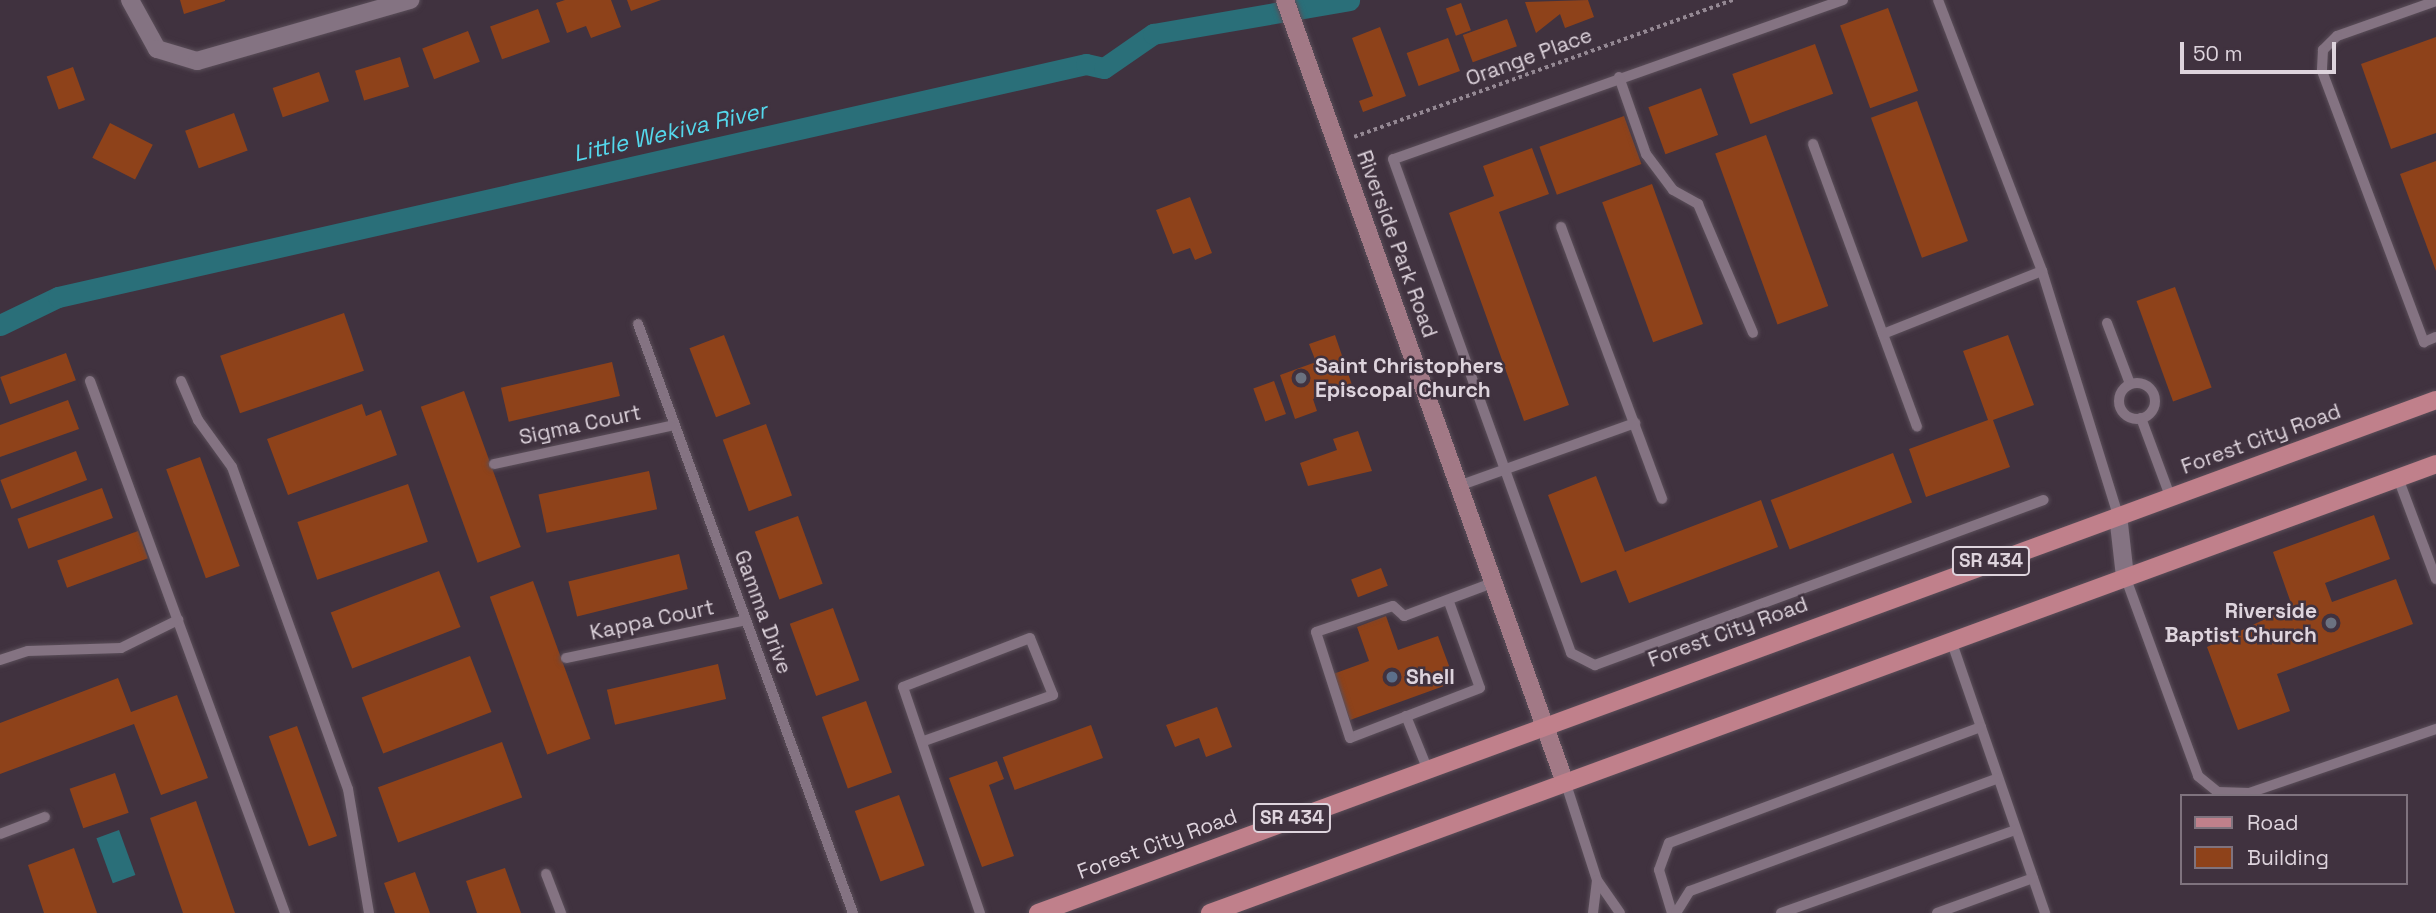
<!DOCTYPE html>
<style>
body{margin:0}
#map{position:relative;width:2436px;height:913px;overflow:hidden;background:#40323f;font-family:"Space Grotesk",sans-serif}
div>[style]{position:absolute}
.water>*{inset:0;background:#2a6f79;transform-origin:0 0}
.canal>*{height:21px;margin:-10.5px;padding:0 10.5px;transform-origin:10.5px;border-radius:10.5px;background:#2a6f79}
.building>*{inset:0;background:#8e421a;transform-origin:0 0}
.path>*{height:3.5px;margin-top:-1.75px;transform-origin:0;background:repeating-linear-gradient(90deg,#948893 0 3.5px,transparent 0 7px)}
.roads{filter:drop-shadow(0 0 2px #5a4e59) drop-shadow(0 0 2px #5a4e59)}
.lane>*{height:10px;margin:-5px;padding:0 5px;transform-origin:5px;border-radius:5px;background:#847382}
.lane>.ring{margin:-5px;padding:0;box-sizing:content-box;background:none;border:10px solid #847382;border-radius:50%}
.street>*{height:18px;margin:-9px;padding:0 9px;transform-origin:9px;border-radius:9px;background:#847382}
.secondary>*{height:18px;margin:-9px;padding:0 9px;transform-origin:9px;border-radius:9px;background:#a27986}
.primary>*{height:18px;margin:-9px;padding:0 9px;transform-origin:9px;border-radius:9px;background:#c0808b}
.dots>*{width:19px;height:19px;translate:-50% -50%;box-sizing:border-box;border:4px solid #40323f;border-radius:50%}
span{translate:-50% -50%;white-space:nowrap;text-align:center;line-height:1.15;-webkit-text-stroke:5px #40323f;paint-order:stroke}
.shield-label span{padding:2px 5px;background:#40323f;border:2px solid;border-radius:5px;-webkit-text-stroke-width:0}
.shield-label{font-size:19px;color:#ded4dd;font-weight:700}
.street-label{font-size:21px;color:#ded4dd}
.poi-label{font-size:21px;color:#ded4dd;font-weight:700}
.left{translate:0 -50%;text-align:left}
.right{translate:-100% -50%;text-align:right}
.water-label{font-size:23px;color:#54d8ec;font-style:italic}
.legend{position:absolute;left:2180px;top:794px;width:228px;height:91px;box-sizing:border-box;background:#40323f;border:2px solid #7f737e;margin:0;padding:9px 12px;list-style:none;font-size:21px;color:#ded4dd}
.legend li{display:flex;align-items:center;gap:14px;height:35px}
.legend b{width:35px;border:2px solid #7f737e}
.scale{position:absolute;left:2180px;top:42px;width:156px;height:32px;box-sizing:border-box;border:4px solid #ded4dd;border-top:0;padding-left:9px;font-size:21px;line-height:24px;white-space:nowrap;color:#ded4dd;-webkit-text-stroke:5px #40323f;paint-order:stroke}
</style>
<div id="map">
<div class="water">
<i style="left:119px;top:830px;width:48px;height:24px;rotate:70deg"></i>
</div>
<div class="canal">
<i style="left:0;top:325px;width:64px;rotate:-25.8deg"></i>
<i style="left:58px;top:297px;width:1054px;rotate:-12.77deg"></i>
<i style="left:1086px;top:64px;width:18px;rotate:13deg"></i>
<i style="left:1104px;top:68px;width:60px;rotate:-34.8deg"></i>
<i style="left:1153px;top:34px;width:199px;rotate:-9.8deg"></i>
</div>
<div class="building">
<i style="clip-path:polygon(180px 0,225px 0,225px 1px,184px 14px)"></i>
<i style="clip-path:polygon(565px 0,611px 0,621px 27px,591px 38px,586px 26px,567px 33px,556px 3px)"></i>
<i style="clip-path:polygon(627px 0,661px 0,631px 11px)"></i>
<i style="clip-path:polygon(1588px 0,1594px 17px,1565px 28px,1560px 14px,1536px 33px,1525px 2px)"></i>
<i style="left:1461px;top:3px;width:29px;height:16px;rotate:70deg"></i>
<i style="left:1888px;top:8px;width:88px;height:51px;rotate:70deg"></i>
<i style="left:538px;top:9px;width:35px;height:51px;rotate:70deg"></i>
<i style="left:1507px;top:19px;width:29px;height:47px;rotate:70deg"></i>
<i style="clip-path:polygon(1380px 27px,1406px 96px,1363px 112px,1359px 101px,1373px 96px,1352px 38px)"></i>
<i style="left:468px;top:31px;width:33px;height:49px;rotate:69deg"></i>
<i style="clip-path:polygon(2436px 37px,2436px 133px,2391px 149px,2361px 64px)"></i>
<i style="left:1448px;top:38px;width:35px;height:44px;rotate:70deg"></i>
<i style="left:1815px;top:44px;width:53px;height:88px;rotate:70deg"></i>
<i style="left:400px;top:57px;width:31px;height:47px;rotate:73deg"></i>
<i style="left:73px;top:67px;width:35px;height:28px;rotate:70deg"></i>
<i style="left:319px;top:72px;width:31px;height:49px;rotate:71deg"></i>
<i style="left:1701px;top:88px;width:50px;height:56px;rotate:70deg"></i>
<i style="left:1917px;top:101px;width:149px;height:49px;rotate:70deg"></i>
<i style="left:234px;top:113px;width:40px;height:52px;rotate:70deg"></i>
<i style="left:1624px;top:116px;width:51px;height:90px;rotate:70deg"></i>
<i style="left:110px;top:123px;width:48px;height:39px;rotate:27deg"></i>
<i style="left:1766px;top:135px;width:182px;height:54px;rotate:70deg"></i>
<i style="clip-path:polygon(1532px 148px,1549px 194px,1499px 212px,1569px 405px,1524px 421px,1449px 213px,1494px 196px,1483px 166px)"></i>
<i style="clip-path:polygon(2436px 161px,2436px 271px,2400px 174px)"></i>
<i style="left:1652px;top:184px;width:149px;height:53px;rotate:70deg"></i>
<i style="clip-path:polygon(1190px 197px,1212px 253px,1195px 260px,1190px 248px,1173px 254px,1156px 210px)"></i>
<i style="left:2175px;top:287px;width:107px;height:41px;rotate:70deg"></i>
<i style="left:344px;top:313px;width:61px;height:131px;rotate:71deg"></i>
<i style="left:724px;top:335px;width:74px;height:37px;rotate:69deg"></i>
<i style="clip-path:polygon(1335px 335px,1352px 385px,1313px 399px,1317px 411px,1295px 419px,1280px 375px,1316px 362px,1309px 344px)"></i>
<i style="clip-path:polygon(2008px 335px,2034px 405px,1993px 420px,2010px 467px,1926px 497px,1909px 449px,1988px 420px,1963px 351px)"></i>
<i style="left:66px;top:353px;width:29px;height:70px;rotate:70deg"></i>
<i style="left:612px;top:362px;width:35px;height:114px;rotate:77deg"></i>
<i style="left:1274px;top:381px;width:35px;height:22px;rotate:70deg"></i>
<i style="left:464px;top:391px;width:166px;height:46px;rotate:70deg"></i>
<i style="clip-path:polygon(68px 400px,79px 429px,0 457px,0 425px)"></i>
<i style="clip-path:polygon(362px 404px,366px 416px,381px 410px,397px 455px,288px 495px,267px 439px)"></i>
<i style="left:766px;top:424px;width:76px;height:46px;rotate:70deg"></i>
<i style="clip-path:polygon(1358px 431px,1372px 471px,1308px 486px,1300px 463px,1337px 450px,1333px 439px)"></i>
<i style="left:76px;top:451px;width:31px;height:81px;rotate:69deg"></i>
<i style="left:1893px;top:453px;width:53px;height:131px;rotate:69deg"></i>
<i style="left:200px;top:457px;width:116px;height:36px;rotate:70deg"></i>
<i style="left:649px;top:471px;width:39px;height:113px;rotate:78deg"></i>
<i style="clip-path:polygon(1596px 476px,1625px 552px,1761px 500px,1778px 547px,1629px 603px,1616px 570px,1581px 583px,1548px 495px)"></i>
<i style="left:408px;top:484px;width:61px;height:117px;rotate:71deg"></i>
<i style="left:102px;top:488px;width:32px;height:90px;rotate:70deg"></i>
<i style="clip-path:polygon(2374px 515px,2390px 559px,2325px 583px,2332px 602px,2396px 579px,2413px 624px,2277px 674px,2290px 711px,2238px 730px,2207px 647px,2292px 606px,2273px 552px)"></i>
<i style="left:798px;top:516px;width:72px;height:46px;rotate:70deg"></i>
<i style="left:138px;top:531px;width:29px;height:86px;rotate:70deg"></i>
<i style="left:679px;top:554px;width:36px;height:114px;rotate:76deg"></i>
<i style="left:1381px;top:568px;width:19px;height:32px;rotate:69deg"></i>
<i style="left:439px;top:571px;width:60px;height:116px;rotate:69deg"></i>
<i style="left:533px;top:581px;width:168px;height:46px;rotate:70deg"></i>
<i style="left:833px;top:608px;width:77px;height:46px;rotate:70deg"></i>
<i style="clip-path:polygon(1386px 616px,1398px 650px,1438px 636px,1455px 682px,1350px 720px,1333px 674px,1369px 661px,1357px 627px)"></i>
<i style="left:470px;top:656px;width:60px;height:116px;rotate:69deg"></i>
<i style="left:718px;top:664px;width:36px;height:114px;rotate:77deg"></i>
<i style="clip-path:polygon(118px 678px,131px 712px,177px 695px,208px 778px,161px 795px,134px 724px,0 774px,0 723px)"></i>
<i style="left:866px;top:701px;width:76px;height:47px;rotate:70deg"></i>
<i style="clip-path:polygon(1217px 707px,1232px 747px,1206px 757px,1199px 738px,1175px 747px,1166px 725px)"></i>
<i style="left:1091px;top:725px;width:35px;height:94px;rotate:70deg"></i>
<i style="left:297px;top:726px;width:117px;height:30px;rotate:70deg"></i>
<i style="left:502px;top:742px;width:59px;height:132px;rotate:70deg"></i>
<i style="clip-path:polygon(997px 761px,1004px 779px,989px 785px,1014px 856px,982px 867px,949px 778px)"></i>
<i style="left:115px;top:773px;width:42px;height:48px;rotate:71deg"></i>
<i style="left:899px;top:795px;width:75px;height:47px;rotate:70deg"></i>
<i style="clip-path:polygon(196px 801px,235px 913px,183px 913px,150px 818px)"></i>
<i style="clip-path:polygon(74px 848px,97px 913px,44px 913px,28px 865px)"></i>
<i style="clip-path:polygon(505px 868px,521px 913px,477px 913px,466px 881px)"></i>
<i style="clip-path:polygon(415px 872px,430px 913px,395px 913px,384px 883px)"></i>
</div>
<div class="path">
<i style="left:1354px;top:137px;width:403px;rotate:-19.9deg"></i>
</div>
<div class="roads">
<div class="lane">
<i style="left:1843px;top:0;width:477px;rotate:160.5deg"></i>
<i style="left:1393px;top:159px;width:525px;rotate:70.18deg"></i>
<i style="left:1571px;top:653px;width:27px;rotate:27deg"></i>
<i style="left:1595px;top:665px;width:478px;rotate:-20.2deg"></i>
<i style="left:1938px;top:0;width:290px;rotate:69deg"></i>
<i style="left:2042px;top:271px;width:256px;rotate:72.7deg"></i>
<i style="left:2436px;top:1px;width:105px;rotate:160.5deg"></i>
<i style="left:2337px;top:36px;width:20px;rotate:135deg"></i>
<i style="left:2323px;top:50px;width:21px;rotate:93deg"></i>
<i style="left:2322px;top:71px;width:290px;rotate:69.4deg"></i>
<i style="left:2424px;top:342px;width:13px;rotate:-23deg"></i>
<i style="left:1619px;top:77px;width:82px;rotate:70.7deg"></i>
<i style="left:1646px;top:154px;width:45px;rotate:53.1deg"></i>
<i style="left:1673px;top:190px;width:29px;rotate:29deg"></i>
<i style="left:1698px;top:204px;width:140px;rotate:66.9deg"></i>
<i style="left:1813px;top:144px;width:301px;rotate:69.8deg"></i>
<i style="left:1561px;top:227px;width:290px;rotate:69.6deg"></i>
<i style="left:2107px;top:323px;width:65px;rotate:69.3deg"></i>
<i style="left:638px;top:324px;width:627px;rotate:69.95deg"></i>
<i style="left:1883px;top:334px;width:171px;rotate:-21.6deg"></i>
<i style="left:90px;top:381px;width:567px;rotate:69.87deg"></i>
<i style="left:181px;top:381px;width:43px;rotate:66.4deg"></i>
<i style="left:198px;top:420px;width:58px;rotate:54.1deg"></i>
<i style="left:232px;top:467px;width:342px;rotate:70.2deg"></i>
<i style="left:348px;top:789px;width:126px;rotate:80.4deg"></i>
<i class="ring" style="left:2119px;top:383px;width:26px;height:26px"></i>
<i style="left:2141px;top:418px;width:83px;rotate:69.6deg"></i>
<i style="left:494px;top:464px;width:184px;rotate:-12.2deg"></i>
<i style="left:2398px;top:478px;width:108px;rotate:69.4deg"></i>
<i style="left:1461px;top:485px;width:185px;rotate:-19.6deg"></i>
<i style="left:2125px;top:576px;width:213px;rotate:69.9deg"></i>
<i style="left:2198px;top:776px;width:26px;rotate:39deg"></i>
<i style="left:2218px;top:792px;width:31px;rotate:2deg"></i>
<i style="left:2249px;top:793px;width:198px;rotate:-18.9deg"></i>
<i style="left:1449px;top:602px;width:91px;rotate:70.2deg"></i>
<i style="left:1480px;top:688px;width:139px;rotate:159deg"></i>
<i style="left:1350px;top:738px;width:111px;rotate:-107.8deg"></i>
<i style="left:1316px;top:632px;width:81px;rotate:-18.7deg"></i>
<i style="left:1393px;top:606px;width:15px;rotate:42deg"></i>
<i style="left:1404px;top:616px;width:97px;rotate:-20.5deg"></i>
<i style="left:1951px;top:640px;width:289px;rotate:71deg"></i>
<i style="left:566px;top:658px;width:184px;rotate:-11.9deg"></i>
<i style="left:0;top:660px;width:29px;rotate:-18deg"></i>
<i style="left:28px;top:651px;width:93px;rotate:-1.8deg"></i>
<i style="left:121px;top:648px;width:64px;rotate:-26.2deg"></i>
<i style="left:1406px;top:716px;width:56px;rotate:68deg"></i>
<i style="left:924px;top:741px;width:137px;rotate:-19.6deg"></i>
<i style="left:1053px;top:695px;width:61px;rotate:-112deg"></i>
<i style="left:1030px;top:638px;width:136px;rotate:158.9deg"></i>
<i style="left:903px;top:687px;width:239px;rotate:71.2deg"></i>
<i style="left:1565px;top:781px;width:104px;rotate:72.1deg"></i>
<i style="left:1597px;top:880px;width:40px;rotate:55.1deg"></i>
<i style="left:0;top:834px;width:48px;rotate:-20.7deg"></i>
<i style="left:546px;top:874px;width:42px;rotate:69deg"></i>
<i style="left:1593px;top:913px;width:33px;rotate:-83deg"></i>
<i style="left:1672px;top:913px;width:45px;rotate:-106.8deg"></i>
<i style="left:1659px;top:870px;width:29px;rotate:-70deg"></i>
<i style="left:1669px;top:843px;width:333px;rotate:-20.4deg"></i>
<i style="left:1676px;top:913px;width:26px;rotate:-58deg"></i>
<i style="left:1690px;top:891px;width:328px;rotate:-20.1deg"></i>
<i style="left:1781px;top:913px;width:249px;rotate:-19.5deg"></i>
<i style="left:1937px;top:913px;width:102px;rotate:-20deg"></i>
</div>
<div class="street">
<i style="left:130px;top:0;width:56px;rotate:61.1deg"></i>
<i style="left:157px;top:49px;width:42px;rotate:16.7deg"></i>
<i style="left:197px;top:61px;width:222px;rotate:-16deg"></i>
<i style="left:2118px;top:515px;width:61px;rotate:83.5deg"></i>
</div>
<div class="secondary">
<i style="left:1285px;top:0;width:828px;rotate:70.32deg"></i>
</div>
<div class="primary">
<i style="left:1038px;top:913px;width:1489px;rotate:-20.15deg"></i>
<i style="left:1210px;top:913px;width:1306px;rotate:-20.11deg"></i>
</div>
</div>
<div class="dots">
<i style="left:1301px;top:378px;background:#6b7280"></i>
<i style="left:2331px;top:623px;background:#6b7280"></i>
<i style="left:1392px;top:677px;background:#5c6f8a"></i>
</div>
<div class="shield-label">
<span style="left:1991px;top:561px">SR 434</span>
<span style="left:1292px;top:818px">SR 434</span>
</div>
<div class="street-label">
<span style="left:1529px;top:57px;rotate:-20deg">Orange Place</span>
<span style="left:1397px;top:244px;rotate:70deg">Riverside Park Road</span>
<span style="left:580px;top:425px;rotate:-12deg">Sigma Court</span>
<span style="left:2261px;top:439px;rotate:-20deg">Forest City Road</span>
<span style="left:763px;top:612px;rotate:70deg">Gamma Drive</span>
<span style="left:652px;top:620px;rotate:-12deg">Kappa Court</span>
<span style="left:1728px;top:632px;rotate:-20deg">Forest City Road</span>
<span style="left:1157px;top:844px;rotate:-20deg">Forest City Road</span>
</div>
<div class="poi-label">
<span class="left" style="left:1315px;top:378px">Saint Christophers<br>Episcopal Church</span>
<span class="right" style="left:2317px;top:623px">Riverside<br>Baptist Church</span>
<span class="left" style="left:1406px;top:677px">Shell</span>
</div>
<div class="water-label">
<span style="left:670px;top:132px;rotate:-13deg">Little Wekiva River</span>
</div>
<ul class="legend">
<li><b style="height:9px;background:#c0808b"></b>Road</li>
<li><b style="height:19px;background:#8e421a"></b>Building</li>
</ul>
<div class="scale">50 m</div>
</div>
